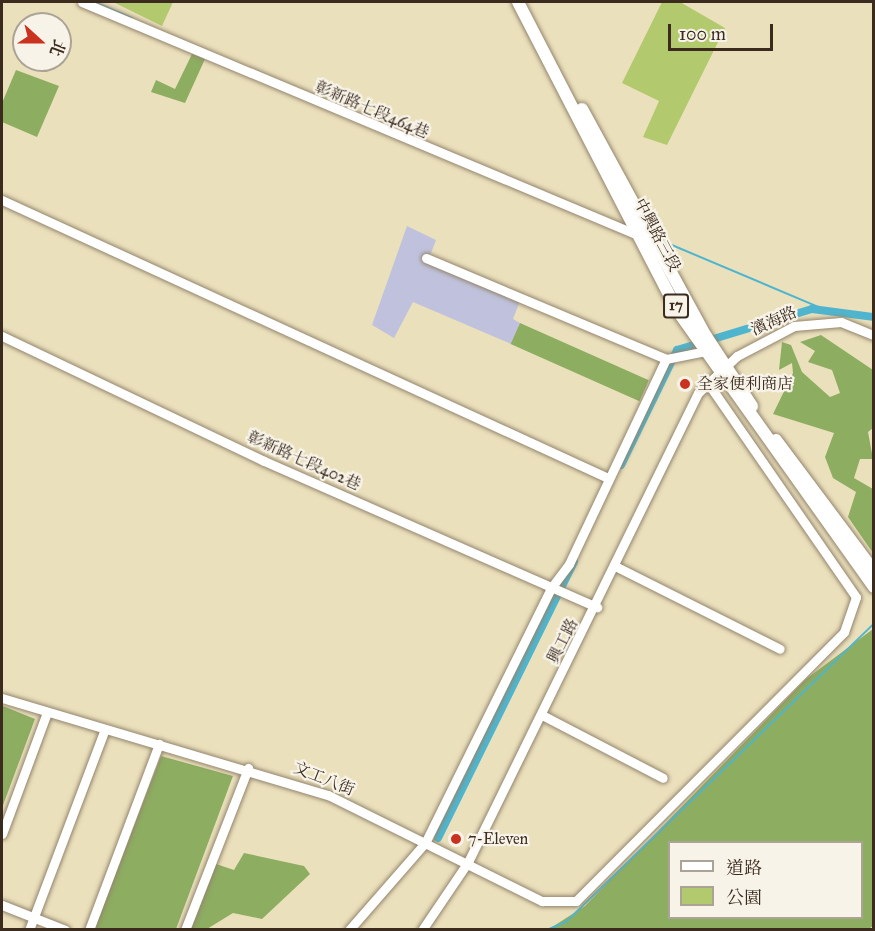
<!DOCTYPE html>
<meta charset="utf-8">
<style>
body{margin:0}
#map{position:relative;width:875px;height:931px;overflow:hidden;background:#ebe0bc;font-family:"IM FELL Great Primer","Noto Serif TC",serif}
div>[style]{position:absolute}
.industrial>*{inset:0;background:#c0c2dd}
.green>*{inset:0;background:#b2c96e}
.forest>*{inset:0;background:#8dad61;transform-origin:0 0}
.stream>*{height:2px;margin:-1px;padding:0 1px;transform-origin:1px;border-radius:1px;background:#4fb5ce}
.canal>*{height:8px;margin:-4px;padding:0 4px;transform-origin:4px;border-radius:4px;background:#4fb5ce}
.roads{filter:drop-shadow(0 0 2px #93856d) drop-shadow(0 0 2px #93856d)}
.minor>*{height:9px;margin:-4.5px;padding:0 4.5px;transform-origin:4.5px;border-radius:4.5px;background:#fff}
.major>*{height:12px;margin:-6px;padding:0 6px;transform-origin:6px;border-radius:6px;background:#fff}
.dots>*{width:16px;height:16px;translate:-50% -50%;box-sizing:border-box;border:3px solid #f7f3e8;border-radius:50%}
span{translate:-50% -50%;white-space:nowrap;text-align:center;line-height:1.15;-webkit-text-stroke:4.5px #f7f3e8;paint-order:stroke}
.shield-label span{padding:2px 4px;background:#f7f3e8;border:2px solid;border-radius:4px;-webkit-text-stroke-width:0}
.shield-label{font-size:15px;color:#3b2a1e;font-weight:700}
.street-label{font-size:16px;color:#3b2a1e}
.poi-label{font-size:16px;color:#3b2a1e}
.left{translate:0 -50%;text-align:left}
.frame{position:absolute;inset:0;border:3px solid #3b2a1e;pointer-events:none}
.legend{position:absolute;left:668px;top:841px;width:195px;height:78px;box-sizing:border-box;background:#f7f3e8;border:2px solid #aca397;margin:0;padding:8px 10px;list-style:none;font-size:18px;color:#3b2a1e}
.legend li{display:flex;align-items:center;gap:12px;height:30px}
.legend b{width:30px;border:2px solid #aca397}
.north{position:absolute;left:12px;top:12px;width:60px;height:60px;box-sizing:border-box;background:#f7f3e8;border:2px solid #aca397;border-radius:50%;rotate:111deg;font-size:16px;font-weight:700;line-height:24px;text-align:center;color:#3b2a1e}
.north::after{content:'';display:block;margin:auto;width:21px;height:27px;background:#c8321e;clip-path:polygon(50% 0,100% 100%,50% 72%,0 100%)}
.scale{position:absolute;left:668px;top:24px;width:105px;height:27px;box-sizing:border-box;border:3px solid #3b2a1e;border-top:0;padding-left:8px;font-size:18px;line-height:21px;white-space:nowrap;color:#3b2a1e;-webkit-text-stroke:4px #f7f3e8;paint-order:stroke}
</style>
<div id="map">
<div class="industrial">
<i style="clip-path:polygon(407px 226px,436px 240px,428px 261px,520px 301px,513px 319px,520px 323px,511px 344px,413px 302px,394px 338px,372px 325px)"></i>
</div>
<div class="green">
<i style="clip-path:polygon(113px 2px,173px 2px,162px 26px)"></i>
<i style="clip-path:polygon(662px 2px,680px 2px,725px 28px,667px 145px,643px 137px,659px 101px,622px 83px)"></i>
</div>
<div class="forest">
<i style="clip-path:polygon(192px 54px,205px 59px,185px 103px,151px 92px,156px 80px,175px 89px)"></i>
<i style="clip-path:polygon(16px 70px,59px 86px,37px 137px,2px 122px,2px 103px)"></i>
<i style="left:520px;top:323px;width:141px;height:23px;rotate:24deg"></i>
<i style="clip-path:polygon(821px 335px,873px 370px,873px 428px,868px 432px,873px 459px,860px 459px,854px 478px,873px 489px,873px 553px,848px 517px,856px 492px,833px 478px,825px 457px,834px 433px,773px 414px,793px 373px,792px 363px,779px 370px,782px 342px,791px 345px,802px 372px,830px 397px,840px 393px,832px 370px,808px 362px,815px 351px,800px 342px)"></i>
<i style="clip-path:polygon(evenodd,873px 629px,874px 925px,869px 929px,549px 929px,585px 906px,806px 679px,873px 629px,862px 842px,862px 918px,670px 918px,670px 842px,862px 842px)"></i>
<i style="clip-path:polygon(3px 706px,35px 719px,2px 808px,2px 709px)"></i>
<i style="clip-path:polygon(161px 756px,233px 776px,176px 929px,94px 930px)"></i>
<i style="clip-path:polygon(244px 853px,304px 866px,310px 874px,262px 919px,233px 913px,207px 929px,187px 930px,213px 863px,234px 870px)"></i>
</div>
<div class="stream">
<i style="left:94px;top:2px;width:41px;rotate:22.8deg"></i>
<i style="left:660px;top:240px;width:182px;rotate:22.9deg"></i>
<i style="left:547px;top:930px;width:22px;rotate:-24deg"></i>
<i style="left:567px;top:921px;width:427px;rotate:-44.1deg"></i>
</div>
<div class="canal">
<i style="left:621px;top:465px;width:128px;rotate:-64deg"></i>
<i style="left:677px;top:350px;width:141px;rotate:-16.9deg"></i>
<i style="left:812px;top:309px;width:63px;rotate:7.4deg"></i>
<i style="left:438px;top:838px;width:308px;rotate:-63.8deg"></i>
</div>
<div class="roads">
<div class="minor">
<i style="left:82px;top:2px;width:603px;rotate:22.74deg"></i>
<i style="left:2px;top:200px;width:664px;rotate:24.64deg"></i>
<i style="left:426px;top:258px;width:260px;rotate:22.8deg"></i>
<i style="left:666px;top:359px;width:46px;rotate:-11.3deg"></i>
<i style="left:2px;top:336px;width:290px;rotate:25.5deg"></i>
<i style="left:264px;top:461px;width:364px;rotate:23.7deg"></i>
<i style="left:617px;top:567px;width:182px;rotate:26.7deg"></i>
<i style="left:2px;top:698px;width:340px;rotate:16.6deg"></i>
<i style="left:328px;top:795px;width:239px;rotate:26.4deg"></i>
<i style="left:542px;top:901px;width:34px"></i>
<i style="left:576px;top:901px;width:380px;rotate:-45.1deg"></i>
<i style="left:844px;top:632px;width:37px;rotate:-71deg"></i>
<i style="left:856px;top:597px;width:262px;rotate:-124.7deg"></i>
<i style="left:542px;top:715px;width:136px;rotate:27.5deg"></i>
<i style="left:2px;top:834px;width:127px;rotate:-69.7deg"></i>
<i style="left:2px;top:905px;width:68px;rotate:21.6deg"></i>
<i style="left:29px;top:930px;width:212px;rotate:-69.3deg"></i>
<i style="left:89px;top:930px;width:199px;rotate:-69.4deg"></i>
<i style="left:185px;top:930px;width:174px;rotate:-68.7deg"></i>
<i style="left:349px;top:930px;width:116px;rotate:-48.9deg"></i>
<i style="left:425px;top:843px;width:284px;rotate:-63.7deg"></i>
<i style="left:551px;top:588px;width:30px;rotate:-53deg"></i>
<i style="left:569px;top:564px;width:227px;rotate:-64.7deg"></i>
<i style="left:422px;top:930px;width:82px;rotate:-55.9deg"></i>
<i style="left:468px;top:862px;width:522px;rotate:-63.88deg"></i>
<i style="left:698px;top:393px;width:54px;rotate:-43.5deg"></i>
<i style="left:737px;top:356px;width:64px;rotate:-27.8deg"></i>
<i style="left:794px;top:326px;width:47px;rotate:-4.9deg"></i>
<i style="left:841px;top:322px;width:35px;rotate:22deg"></i>
</div>
<div class="major">
<i style="left:518px;top:2px;width:347px;rotate:62.7deg"></i>
<i style="left:677px;top:310px;width:340px;rotate:54.6deg"></i>
<i style="left:582px;top:109px;width:259px;rotate:61.4deg"></i>
<i style="left:706px;top:336px;width:84px;rotate:56.7deg"></i>
<i style="left:776px;top:440px;width:164px;rotate:53.2deg"></i>
</div>
</div>
<div class="dots">
<i style="left:685px;top:384px;background:#c8321e"></i>
<i style="left:456px;top:839px;background:#c8321e"></i>
</div>
<div class="shield-label">
<span style="left:676px;top:306px">17</span>
</div>
<div class="street-label">
<span style="left:372px;top:110px;rotate:23deg">彰新路七段464巷</span>
<span style="left:657px;top:235px;rotate:62deg">中興路三段</span>
<span style="left:774px;top:321px;rotate:-24deg">濱海路</span>
<span style="left:304px;top:461px;rotate:24deg">彰新路七段402巷</span>
<span style="left:563px;top:641px;rotate:-63deg">興工路</span>
<span style="left:324px;top:779px;rotate:22deg">文工八街</span>
</div>
<div class="poi-label">
<span class="left" style="left:697px;top:384px">全家便利商店</span>
<span class="left" style="left:468px;top:839px">7-Eleven</span>
</div>
<div class="frame"></div>
<ul class="legend">
<li><b style="height:8px;background:#fff"></b>道路</li>
<li><b style="height:16px;background:#b2c96e"></b>公園</li>
</ul>
<div class="north">北</div>
<div class="scale">100 m</div>
</div>
